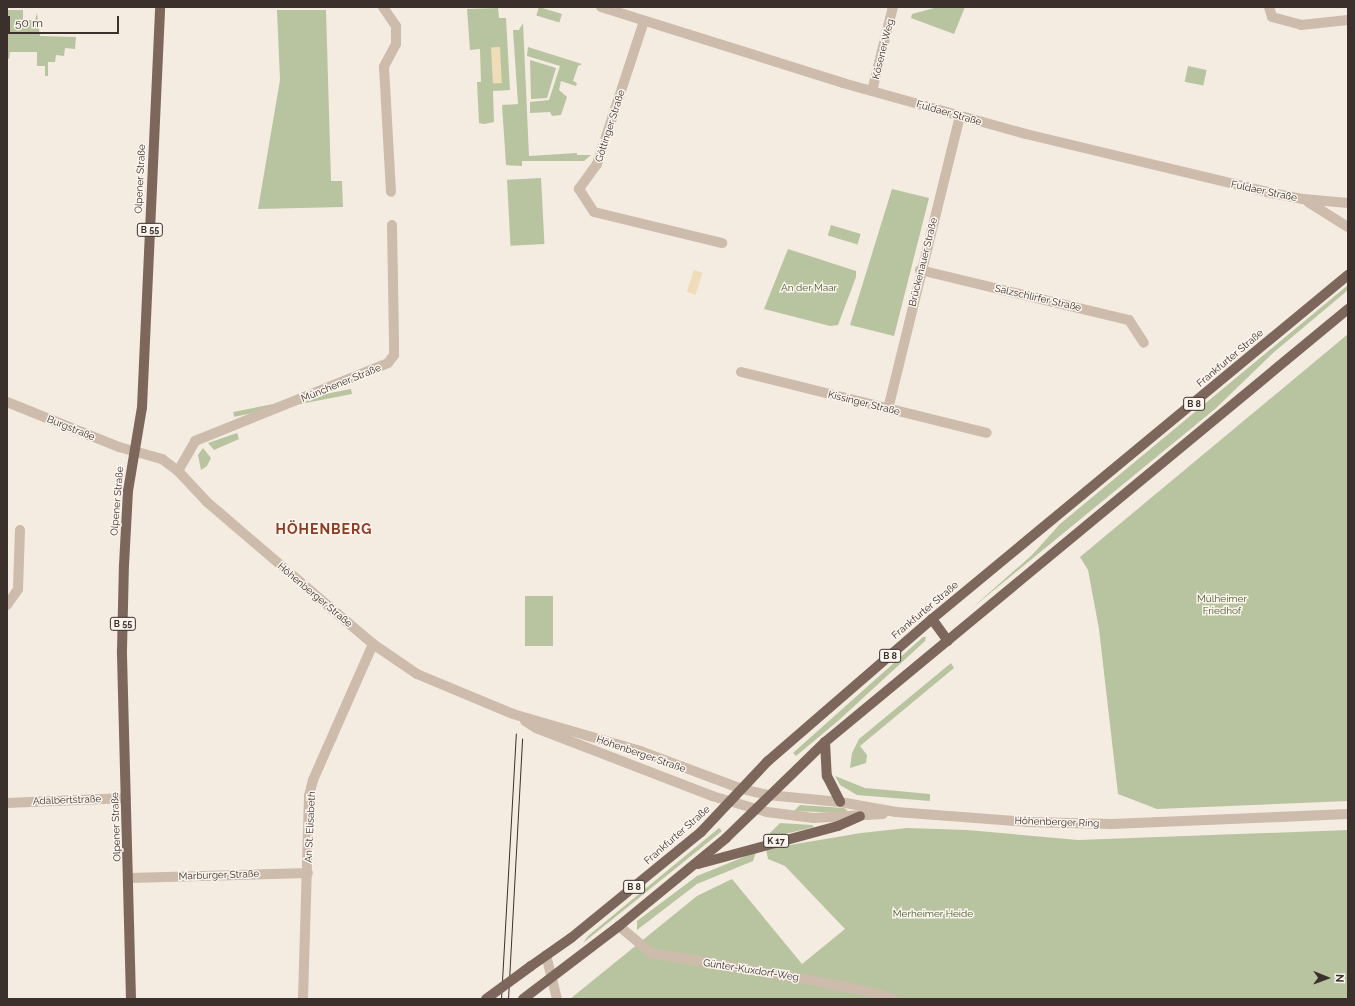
<!DOCTYPE html>
<meta charset="utf-8">
<style>
body{margin:0}
#map{position:relative;width:1355px;height:1006px;overflow:hidden;background:#f4ebe1;font-family:Raleway,sans-serif}
div>[style]{position:absolute}
.green>*{inset:0;background:#b8c4a0;transform-origin:0 0}
.sand>*{inset:0;background:#efdcb8;transform-origin:0 0}
.minor>*{height:10px;margin:-5px;padding:0 5px;transform-origin:5px;border-radius:5px;background:#cdbbac}
.major>*{height:10px;margin:-5px;padding:0 5px;transform-origin:5px;border-radius:5px;background:#7d675c}
.tram>*{height:1px;margin:-0.5px;padding:0 0.5px;transform-origin:0.5px;border-radius:0.5px;background:#3b302b}
.major-bridge>*{height:10px;margin:-5px;padding:0 5px;transform-origin:5px;border-radius:5px;background:#7d675c}
span{translate:-50% -50%;white-space:nowrap;text-align:center;line-height:1.15;-webkit-text-stroke:3px #fbf5ee;paint-order:stroke}
.shield-label span{padding:1px 3px;background:#fbf5ee;border:1px solid;border-radius:3px;-webkit-text-stroke-width:0}
.shield-label{font-size:9px;color:#3b302b;font-weight:700}
.street-label{font-size:10px;color:#3b302b}
.park-label{font-size:10px;color:#4a5a2e}
.district-label{font-size:14px;color:#8c3b22;font-weight:700;letter-spacing:1px}
.frame{position:absolute;inset:0;border:8px solid #3b302b;pointer-events:none}
.north{position:absolute;left:1307px;top:958px;width:40px;height:40px;-webkit-text-stroke:3px #fbf5ee;paint-order:stroke;rotate:91deg;font-size:11px;font-weight:700;line-height:16px;text-align:center;color:#3b302b}
.north::after{content:'';display:block;margin:auto;width:14px;height:18px;background:#3b302b;clip-path:polygon(50% 0,100% 100%,50% 72%,0 100%)}
.scale{position:absolute;left:8px;top:16px;width:111px;height:18px;box-sizing:border-box;border:2px solid #3b302b;border-top:0;padding-left:5px;font-size:12px;line-height:14px;white-space:nowrap;color:#3b302b;-webkit-text-stroke:3px #fbf5ee;paint-order:stroke}
</style>
<div id="map">
<div class="green">
<i style="left:539px;top:7px;width:24px;height:9px;rotate:17deg"></i>
<i style="clip-path:polygon(938px 7px,965px 7px,954px 34px,911px 18px,912px 14px)"></i>
<i style="clip-path:polygon(498px 8px,499px 18px,506px 18px,510px 90px,493px 91px,494px 122px,484px 124px,479px 123px,477px 82px,481px 82px,480px 49px,470px 50px,467px 9px)"></i>
<i style="clip-path:polygon(7px 10px,23px 10px,23px 20px,35px 20px,37px 13px,40px 36px,76px 37px,75px 49px,65px 48px,64px 56px,56px 55px,55px 62px,48px 62px,48px 76px,45px 76px,45px 66px,37px 66px,37px 52px,10px 52px,9px 59px,7px 59px)"></i>
<i style="clip-path:polygon(277px 10px,326px 10px,331px 181px,342px 181px,343px 207px,258px 209px,280px 80px)"></i>
<i style="clip-path:polygon(523px 23px,529px 156px,577px 153px,577px 155px,591px 155px,584px 161px,522px 161px,522px 166px,506px 165px,502px 105px,518px 104px,513px 30px,519px 30px)"></i>
<i style="clip-path:polygon(528px 47px,582px 64px,578px 66px,573px 81px,577px 83px,576px 86px,561px 81px,559px 90px,567px 97px,561px 115px,552px 116px,550px 112px,530px 113px,530px 102px,549px 100px,560px 66px,527px 56px)"></i>
<i style="clip-path:polygon(530px 60px,556px 68px,547px 98px,531px 99px)"></i>
<i style="left:1188px;top:66px;width:19px;height:16px;rotate:12deg"></i>
<i style="left:541px;top:178px;width:66px;height:34px;rotate:87deg"></i>
<i style="clip-path:polygon(892px 189px,929px 198px,894px 336px,850px 325px)"></i>
<i style="left:831px;top:225px;width:31px;height:11px;rotate:17deg"></i>
<i style="clip-path:polygon(788px 249px,856px 271px,856px 277px,838px 325px,830px 326px,764px 309px)"></i>
<i style="clip-path:polygon(1348px 285px,1348px 290px,1273px 353px,1215px 409px,972px 608px,1032px 555px,1060px 524px)"></i>
<i style="clip-path:polygon(1348px 334px,1348px 801px,1157px 809px,1118px 794px,1099px 629px,1088px 570px,1080px 557px)"></i>
<i style="left:351px;top:389px;width:5px;height:120px;rotate:79deg"></i>
<i style="clip-path:polygon(237px 433px,239px 439px,214px 450px,208px 443px)"></i>
<i style="clip-path:polygon(203px 448px,211px 458px,207px 466px,201px 470px,198px 455px)"></i>
<i style="left:525px;top:596px;width:28px;height:50px"></i>
<i style="clip-path:polygon(923px 637px,926px 637px,925px 641px,838px 721px,796px 756px,793px 753px)"></i>
<i style="clip-path:polygon(951px 663px,954px 668px,860px 746px,867px 755px,866px 763px,850px 768px,852px 753px,859px 739px)"></i>
<i style="clip-path:polygon(835px 776px,865px 788px,930px 794px,930px 801px,857px 795px,840px 785px)"></i>
<i style="clip-path:polygon(800px 805px,844px 808px,847px 810px,845px 813px,794px 811px)"></i>
<i style="clip-path:polygon(780px 823px,812px 825px,814px 827px,764px 839px)"></i>
<i style="clip-path:polygon(719px 828px,722px 831px,583px 943px,588px 936px)"></i>
<i style="clip-path:polygon(907px 828px,967px 830px,1078px 840px,1348px 830px,1348px 999px,570px 999px,697px 896px,732px 879px,802px 964px,845px 929px,785px 866px,768px 859px,766px 849px,861px 833px)"></i>
<i style="clip-path:polygon(756px 852px,753px 861px,697px 884px,637px 930px,637px 921px,697px 876px)"></i>
</div>
<div class="sand">
<i style="left:500px;top:47px;width:36px;height:9px;rotate:87deg"></i>
<i style="left:694px;top:270px;width:9px;height:23px;rotate:18deg"></i>
</div>
<div class="minor">
<i style="left:383px;top:7px;width:23px;rotate:56deg"></i>
<i style="left:396px;top:26px;width:18px;rotate:90deg"></i>
<i style="left:396px;top:44px;width:26px;rotate:118deg"></i>
<i style="left:384px;top:67px;width:125px;rotate:86.8deg"></i>
<i style="left:601px;top:7px;width:254px;rotate:17.4deg"></i>
<i style="left:843px;top:83px;width:190px;rotate:15.6deg"></i>
<i style="left:1026px;top:134px;width:248px;rotate:13.5deg"></i>
<i style="left:1267px;top:192px;width:37px;rotate:11deg"></i>
<i style="left:1303px;top:199px;width:45px;rotate:5.1deg"></i>
<i style="left:1269px;top:7px;width:10px;rotate:73deg"></i>
<i style="left:1272px;top:17px;width:30px;rotate:15deg"></i>
<i style="left:1301px;top:25px;width:47px;rotate:-6.1deg"></i>
<i style="left:644px;top:21px;width:151px;rotate:108.2deg"></i>
<i style="left:597px;top:164px;width:31px;rotate:126deg"></i>
<i style="left:579px;top:189px;width:27px;rotate:57deg"></i>
<i style="left:594px;top:212px;width:132px;rotate:13.6deg"></i>
<i style="left:872px;top:91px;width:87px;rotate:-76deg"></i>
<i style="left:1308px;top:202px;width:47px;rotate:32deg"></i>
<i style="left:920px;top:270px;width:215px;rotate:13.5deg"></i>
<i style="left:1129px;top:320px;width:27px;rotate:57deg"></i>
<i style="left:741px;top:372px;width:253px;rotate:13.9deg"></i>
<i style="left:7px;top:402px;width:121px;rotate:21.9deg"></i>
<i style="left:119px;top:447px;width:45px;rotate:15.6deg"></i>
<i style="left:162px;top:459px;width:20px;rotate:37deg"></i>
<i style="left:178px;top:471px;width:42px;rotate:46.9deg"></i>
<i style="left:207px;top:502px;width:138px;rotate:40.6deg"></i>
<i style="left:312px;top:592px;width:80px;rotate:40.4deg"></i>
<i style="left:373px;top:644px;width:53px;rotate:34.3deg"></i>
<i style="left:417px;top:674px;width:104px;rotate:22.6deg"></i>
<i style="left:513px;top:714px;width:132px;rotate:16.2deg"></i>
<i style="left:640px;top:751px;width:109px;rotate:20.4deg"></i>
<i style="left:742px;top:789px;width:27px;rotate:13deg"></i>
<i style="left:768px;top:795px;width:72px;rotate:5.6deg"></i>
<i style="left:840px;top:802px;width:57px;rotate:10.1deg"></i>
<i style="left:896px;top:812px;width:132px;rotate:4.3deg"></i>
<i style="left:1028px;top:822px;width:84px;rotate:1.4deg"></i>
<i style="left:1112px;top:824px;width:236px;rotate:-2.4deg"></i>
<i style="left:888px;top:409px;width:302px;rotate:-76.2deg"></i>
<i style="left:178px;top:471px;width:34px;rotate:-60deg"></i>
<i style="left:195px;top:441px;width:208px;rotate:-22deg"></i>
<i style="left:388px;top:363px;width:10px;rotate:-53deg"></i>
<i style="left:394px;top:355px;width:14px;rotate:-90deg"></i>
<i style="left:394px;top:341px;width:116px;rotate:-91deg"></i>
<i style="left:7px;top:605px;width:19px;rotate:-55deg"></i>
<i style="left:18px;top:589px;width:59px;rotate:-88.1deg"></i>
<i style="left:525px;top:721px;width:13px;rotate:32deg"></i>
<i style="left:536px;top:728px;width:189px;rotate:21.1deg"></i>
<i style="left:712px;top:796px;width:57px;rotate:16.2deg"></i>
<i style="left:767px;top:812px;width:47px;rotate:7.3deg"></i>
<i style="left:814px;top:818px;width:69px;rotate:-3.3deg"></i>
<i style="left:7px;top:803px;width:119px;rotate:-2.4deg"></i>
<i style="left:130px;top:878px;width:178px;rotate:-1.6deg"></i>
<i style="left:619px;top:926px;width:42px;rotate:40.2deg"></i>
<i style="left:651px;top:953px;width:166px;rotate:9.7deg"></i>
<i style="left:815px;top:981px;width:61px;rotate:11.3deg"></i>
<i style="left:875px;top:993px;width:19px;rotate:18deg"></i>
<i style="left:546px;top:955px;width:45px;rotate:76deg"></i>
<i style="left:303px;top:999px;width:203px;rotate:-88.3deg"></i>
<i style="left:309px;top:796px;width:16px;rotate:-76deg"></i>
<i style="left:313px;top:780px;width:149px;rotate:-66.2deg"></i>
</div>
<div class="major">
<i style="left:932px;top:619px;width:27px;rotate:54deg"></i>
<i style="left:825px;top:742px;width:34px;rotate:87deg"></i>
<i style="left:827px;top:776px;width:29px;rotate:63deg"></i>
<i style="left:698px;top:864px;width:145px;rotate:-15.2deg"></i>
<i style="left:838px;top:826px;width:24px;rotate:-24deg"></i>
<i style="left:531px;top:966px;width:49px;rotate:-35deg"></i>
<i style="left:571px;top:938px;width:168px;rotate:-39.2deg"></i>
<i style="left:701px;top:832px;width:98px;rotate:-46.7deg"></i>
<i style="left:768px;top:761px;width:217px;rotate:-40.9deg"></i>
<i style="left:932px;top:619px;width:540px;rotate:-39.59deg"></i>
<i style="left:131px;top:999px;width:349px;rotate:-91.5deg"></i>
<i style="left:122px;top:650px;width:85px;rotate:-88.7deg"></i>
<i style="left:124px;top:565px;width:74px;rotate:-86.9deg"></i>
<i style="left:128px;top:491px;width:85px;rotate:-80.5deg"></i>
<i style="left:142px;top:407px;width:400px;rotate:-87.4deg"></i>
<i style="left:523px;top:999px;width:121px;rotate:-37.2deg"></i>
<i style="left:619px;top:926px;width:139px;rotate:-39.4deg"></i>
<i style="left:726px;top:838px;width:138px;rotate:-44.1deg"></i>
<i style="left:825px;top:742px;width:679px;rotate:-39.62deg"></i>
</div>
<div class="tram">
<i style="left:501px;top:999px;width:266px;rotate:-86.8deg"></i>
<i style="left:508px;top:999px;width:261px;rotate:-86.9deg"></i>
</div>
<div class="major-bridge">
<i style="left:486px;top:999px;width:56px;rotate:-36.3deg"></i>
</div>
<div class="shield-label">
<span style="left:150px;top:230px">B 55</span>
<span style="left:1194px;top:404px">B 8</span>
<span style="left:123px;top:624px">B 55</span>
<span style="left:890px;top:656px">B 8</span>
<span style="left:776px;top:841px">K 17</span>
<span style="left:634px;top:887px">B 8</span>
</div>
<div class="street-label">
<span style="left:883px;top:49px;rotate:-76deg">Kösener Weg</span>
<span style="left:949px;top:113px;rotate:16deg">Fuldaer Straße</span>
<span style="left:610px;top:126px;rotate:-72deg">Göttinger Straße</span>
<span style="left:140px;top:179px;rotate:-87deg">Olpener Straße</span>
<span style="left:1264px;top:191px;rotate:12deg">Fuldaer Straße</span>
<span style="left:923px;top:262px;rotate:-76deg">Brückenauer Straße</span>
<span style="left:1038px;top:298px;rotate:13deg">Salzschlirfer Straße</span>
<span style="left:1230px;top:358px;rotate:-40deg">Frankfurter Straße</span>
<span style="left:341px;top:383px;rotate:-22deg">Münchener Straße</span>
<span style="left:864px;top:403px;rotate:14deg">Kissinger Straße</span>
<span style="left:71px;top:428px;rotate:22deg">Burgstraße</span>
<span style="left:117px;top:501px;rotate:-85deg">Olpener Straße</span>
<span style="left:315px;top:595px;rotate:40deg">Höhenberger Straße</span>
<span style="left:925px;top:610px;rotate:-40deg">Frankfurter Straße</span>
<span style="left:641px;top:754px;rotate:19deg">Höhenberger Straße</span>
<span style="left:67px;top:800px;rotate:-2deg">Adalbertstraße</span>
<span style="left:1057px;top:822px;rotate:2deg">Höhenberger Ring</span>
<span style="left:116px;top:827px;rotate:-92deg">Olpener Straße</span>
<span style="left:310px;top:827px;rotate:-87deg">An St. Elisabeth</span>
<span style="left:677px;top:835px;rotate:-41deg">Frankfurter Straße</span>
<span style="left:219px;top:875px;rotate:-2deg">Marburger Straße</span>
<span style="left:751px;top:970px;rotate:9deg">Günter-Kuxdorf-Weg</span>
</div>
<div class="park-label">
<span style="left:809px;top:288px">An der Maar</span>
<span style="left:1222px;top:604px">Mülheimer<br>Friedhof</span>
<span style="left:933px;top:914px">Merheimer Heide</span>
</div>
<div class="district-label">
<span style="left:324px;top:529px">HÖHENBERG</span>
</div>
<div class="frame"></div>
<div class="north">N</div>
<div class="scale">50 m</div>
</div>
